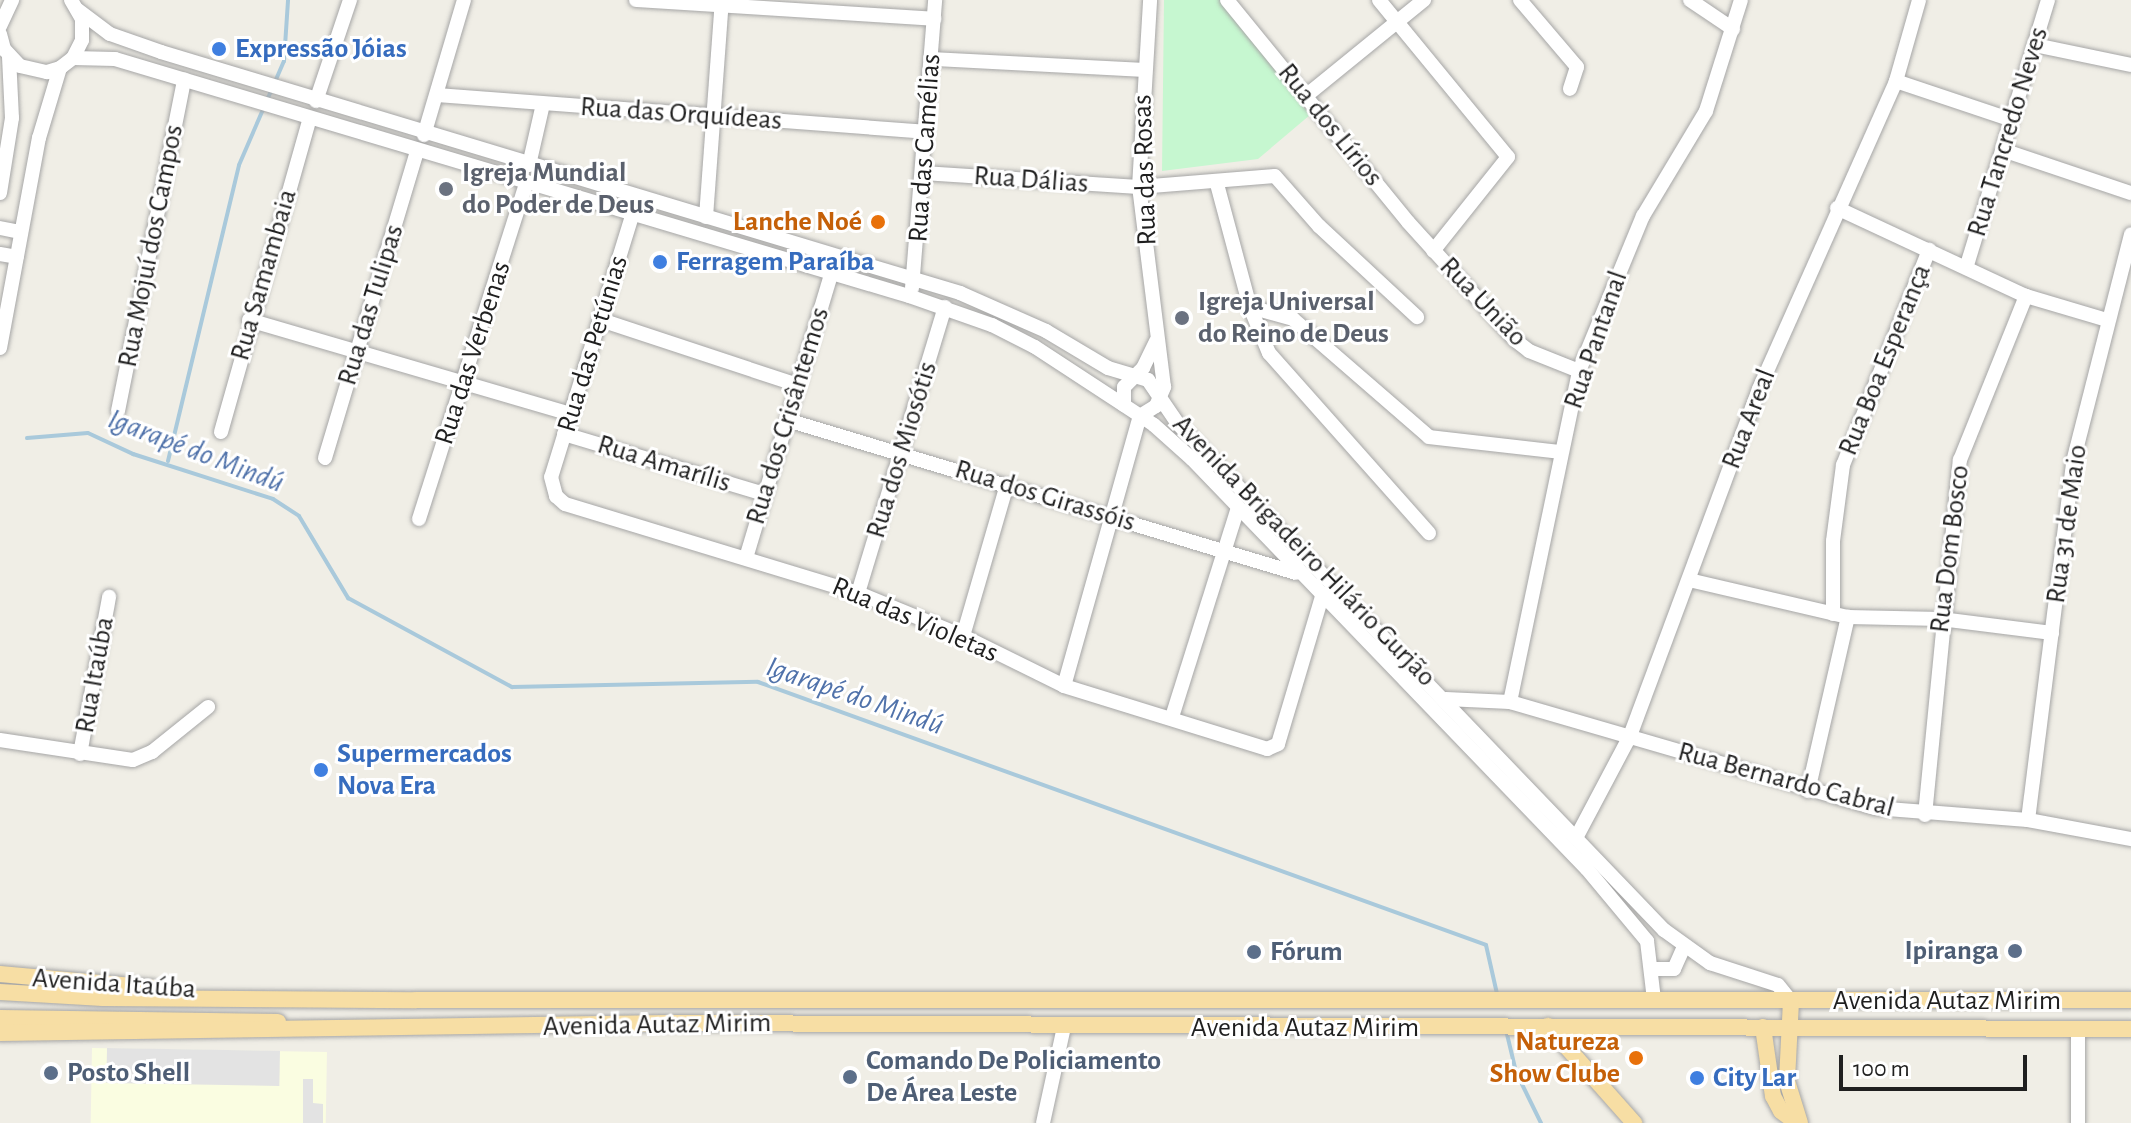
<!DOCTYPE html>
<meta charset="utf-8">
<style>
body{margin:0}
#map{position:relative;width:2131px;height:1123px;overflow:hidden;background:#f0eee6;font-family:"Alegreya Sans",sans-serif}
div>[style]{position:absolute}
.education>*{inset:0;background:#fafde1;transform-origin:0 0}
.park>*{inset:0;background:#c6f7d0}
.parking>*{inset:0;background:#e3e3e3;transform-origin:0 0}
.stream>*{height:4px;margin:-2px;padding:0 2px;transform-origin:2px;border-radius:2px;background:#a9c9db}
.roads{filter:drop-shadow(0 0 2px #a6a6a6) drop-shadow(0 0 2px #a6a6a6)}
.minor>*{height:14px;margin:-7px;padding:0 7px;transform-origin:7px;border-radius:7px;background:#fff}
.major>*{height:16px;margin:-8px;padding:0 8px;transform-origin:8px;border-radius:8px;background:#f7dea4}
.dots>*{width:22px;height:22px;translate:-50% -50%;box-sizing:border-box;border:4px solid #fff;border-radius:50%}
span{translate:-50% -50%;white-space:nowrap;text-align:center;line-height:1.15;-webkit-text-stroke:6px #fff;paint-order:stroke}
.shop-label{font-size:28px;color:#366cbe;font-weight:700}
.left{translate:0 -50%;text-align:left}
.street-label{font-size:28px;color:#1f1f1f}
.worship-label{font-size:28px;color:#5b616d;font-weight:700}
.food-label{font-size:28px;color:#c56008;font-weight:700}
.right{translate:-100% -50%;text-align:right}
.service-label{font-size:28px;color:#4e5e75;font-weight:700}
.water-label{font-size:30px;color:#5072aa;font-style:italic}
.scale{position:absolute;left:1839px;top:1055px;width:188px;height:36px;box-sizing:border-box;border:4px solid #1f1f1f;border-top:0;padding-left:10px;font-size:24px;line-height:28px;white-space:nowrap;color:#1f1f1f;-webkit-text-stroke:6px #fff;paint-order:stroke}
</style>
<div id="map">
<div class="education">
<i style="left:92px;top:1048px;width:235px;height:75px;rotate:1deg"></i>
</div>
<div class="park">
<i style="clip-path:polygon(1164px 0,1220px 0,1310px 115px,1258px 159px,1162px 171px)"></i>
</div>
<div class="parking">
<i style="left:107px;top:1048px;width:173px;height:35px;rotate:1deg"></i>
<i style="clip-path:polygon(303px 1079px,313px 1079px,313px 1103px,323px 1104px,323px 1123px,303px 1123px)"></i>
</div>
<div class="stream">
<i style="left:27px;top:438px;width:61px;rotate:-4.7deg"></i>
<i style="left:88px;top:433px;width:50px;rotate:25deg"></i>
<i style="left:133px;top:454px;width:147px;rotate:17.8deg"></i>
<i style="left:273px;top:499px;width:31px;rotate:33deg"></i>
<i style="left:299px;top:516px;width:96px;rotate:59.1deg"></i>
<i style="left:348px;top:598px;width:187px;rotate:28.5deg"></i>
<i style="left:512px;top:687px;width:246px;rotate:-1.2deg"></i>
<i style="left:758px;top:682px;width:774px;rotate:19.86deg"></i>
<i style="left:1486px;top:945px;width:50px;rotate:77.3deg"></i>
<i style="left:168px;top:461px;width:304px;rotate:-76.5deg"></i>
<i style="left:239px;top:165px;width:113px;rotate:-66.6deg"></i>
<i style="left:284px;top:61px;width:61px;rotate:-86.2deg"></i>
<i style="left:1506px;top:1030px;width:43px;rotate:76.6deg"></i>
<i style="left:1516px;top:1072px;width:57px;rotate:63.9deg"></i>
</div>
<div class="roads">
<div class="minor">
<i style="left:636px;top:0;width:299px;rotate:3.6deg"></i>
<i style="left:1227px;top:0;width:286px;rotate:50.8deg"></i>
<i style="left:1408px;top:222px;width:159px;rotate:47.8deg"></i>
<i style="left:1515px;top:340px;width:18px;rotate:38deg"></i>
<i style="left:1529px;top:351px;width:54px;rotate:21.8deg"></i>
<i style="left:1379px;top:0;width:203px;rotate:50.6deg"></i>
<i style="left:1508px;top:157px;width:120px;rotate:128.6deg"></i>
<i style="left:1520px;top:0;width:88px;rotate:49.6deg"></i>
<i style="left:1577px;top:67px;width:23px;rotate:108deg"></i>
<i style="left:1690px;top:0;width:52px;rotate:34deg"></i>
<i style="left:78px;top:10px;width:40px;rotate:37deg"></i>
<i style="left:110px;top:34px;width:54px;rotate:19.4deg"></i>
<i style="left:161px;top:52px;width:835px;rotate:16.78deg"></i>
<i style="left:960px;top:293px;width:94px;rotate:23.8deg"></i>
<i style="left:1046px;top:331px;width:72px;rotate:30.8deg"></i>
<i style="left:1108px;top:368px;width:42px;rotate:16.7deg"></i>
<i style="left:1148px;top:380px;width:53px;rotate:55.7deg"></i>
<i style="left:1178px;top:424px;width:702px;rotate:46.16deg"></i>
<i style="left:1664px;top:930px;width:57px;rotate:35.7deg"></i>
<i style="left:1710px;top:963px;width:71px;rotate:17.9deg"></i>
<i style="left:1778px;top:985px;width:21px;rotate:51deg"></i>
<i style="left:0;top:26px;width:29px;rotate:-65deg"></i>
<i style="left:0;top:34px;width:16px;rotate:75deg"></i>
<i style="left:4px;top:49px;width:23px;rotate:47deg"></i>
<i style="left:20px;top:66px;width:28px;rotate:13deg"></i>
<i style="left:47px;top:72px;width:14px;rotate:-17deg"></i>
<i style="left:60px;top:68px;width:16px;rotate:-38deg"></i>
<i style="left:73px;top:58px;width:20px;rotate:-63deg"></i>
<i style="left:82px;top:40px;width:21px;rotate:-90deg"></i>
<i style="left:82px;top:19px;width:22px;rotate:-120deg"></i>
<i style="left:2035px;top:45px;width:98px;rotate:11.8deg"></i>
<i style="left:73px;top:58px;width:42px;rotate:1.4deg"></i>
<i style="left:115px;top:59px;width:829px;rotate:16.62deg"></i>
<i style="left:909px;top:296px;width:88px;rotate:19.3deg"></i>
<i style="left:992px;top:325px;width:48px;rotate:27.1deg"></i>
<i style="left:1035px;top:347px;width:142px;rotate:33.2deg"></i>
<i style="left:1154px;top:425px;width:51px;rotate:41.8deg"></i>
<i style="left:1192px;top:459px;width:569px;rotate:46.07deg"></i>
<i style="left:1587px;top:869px;width:94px;rotate:50.2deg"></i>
<i style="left:1647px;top:941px;width:59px;rotate:83.2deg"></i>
<i style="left:933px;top:59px;width:210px;rotate:3deg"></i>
<i style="left:1896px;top:81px;width:119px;rotate:18.6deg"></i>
<i style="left:437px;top:95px;width:489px;rotate:4.3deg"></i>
<i style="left:1307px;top:95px;width:151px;rotate:-39.1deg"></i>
<i style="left:316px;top:101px;width:107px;rotate:-71.4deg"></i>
<i style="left:424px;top:135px;width:141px;rotate:-73.5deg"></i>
<i style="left:2003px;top:150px;width:135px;rotate:18.6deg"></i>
<i style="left:529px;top:165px;width:63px;rotate:-77.1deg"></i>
<i style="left:923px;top:173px;width:216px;rotate:3.7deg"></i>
<i style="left:1139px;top:187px;width:136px;rotate:-4.6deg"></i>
<i style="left:1275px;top:176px;width:67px;rotate:48.7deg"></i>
<i style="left:1319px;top:226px;width:134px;rotate:42.9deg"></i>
<i style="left:1217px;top:184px;width:127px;rotate:75deg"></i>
<i style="left:1250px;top:307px;width:50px;rotate:67.6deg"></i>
<i style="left:1269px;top:353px;width:241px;rotate:48.4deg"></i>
<i style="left:0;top:193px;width:76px;rotate:-80.9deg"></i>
<i style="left:12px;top:118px;width:61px;rotate:-92.8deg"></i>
<i style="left:1837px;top:208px;width:208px;rotate:25deg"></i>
<i style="left:2026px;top:296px;width:84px;rotate:16.5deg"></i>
<i style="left:632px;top:216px;width:273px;rotate:107.2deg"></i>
<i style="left:551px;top:477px;width:20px;rotate:75deg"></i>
<i style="left:556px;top:496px;width:12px;rotate:42deg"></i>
<i style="left:565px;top:504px;width:306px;rotate:16.9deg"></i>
<i style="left:858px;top:593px;width:113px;rotate:22.3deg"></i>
<i style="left:963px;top:636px;width:113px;rotate:26.3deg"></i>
<i style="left:1064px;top:686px;width:213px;rotate:17.2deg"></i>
<i style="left:1267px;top:749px;width:12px;rotate:-24deg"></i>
<i style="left:1278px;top:744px;width:154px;rotate:-73.4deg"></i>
<i style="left:706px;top:217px;width:218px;rotate:-85.8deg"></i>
<i style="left:0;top:228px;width:21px;rotate:11deg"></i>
<i style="left:0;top:254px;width:17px;rotate:10deg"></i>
<i style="left:1967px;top:265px;width:277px;rotate:-73deg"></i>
<i style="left:912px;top:288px;width:289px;rotate:-85.4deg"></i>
<i style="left:1250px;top:307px;width:45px;rotate:15.6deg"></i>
<i style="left:1293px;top:319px;width:180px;rotate:40.9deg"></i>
<i style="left:1429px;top:437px;width:133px;rotate:6.5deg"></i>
<i style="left:249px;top:320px;width:335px;rotate:16.3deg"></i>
<i style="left:601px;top:320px;width:206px;rotate:18.3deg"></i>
<i style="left:0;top:348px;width:214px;rotate:-79.5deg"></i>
<i style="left:39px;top:138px;width:73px;rotate:-73.3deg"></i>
<i style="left:1124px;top:405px;width:18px;rotate:-90deg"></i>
<i style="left:1124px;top:387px;width:27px;rotate:-45deg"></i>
<i style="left:1143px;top:368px;width:30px;rotate:-64deg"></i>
<i style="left:118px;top:411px;width:338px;rotate:-78.7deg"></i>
<i style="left:787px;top:420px;width:531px;rotate:16.73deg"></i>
<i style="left:221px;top:432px;width:326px;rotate:-74.2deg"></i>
<i style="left:564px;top:434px;width:209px;rotate:16.7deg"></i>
<i style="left:325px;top:458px;width:320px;rotate:-73.3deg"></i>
<i style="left:419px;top:519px;width:349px;rotate:-72.3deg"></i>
<i style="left:746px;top:558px;width:296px;rotate:-73.3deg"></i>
<i style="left:1689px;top:580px;width:163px;rotate:13.1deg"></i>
<i style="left:1848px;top:617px;width:93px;rotate:1.2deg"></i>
<i style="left:1941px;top:619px;width:112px;rotate:7.2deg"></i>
<i style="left:858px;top:593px;width:299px;rotate:-73.1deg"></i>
<i style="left:1833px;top:614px;width:73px;rotate:-90deg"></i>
<i style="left:1833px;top:541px;width:77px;rotate:-82.5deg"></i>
<i style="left:1843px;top:465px;width:232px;rotate:-68.2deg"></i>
<i style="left:963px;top:636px;width:157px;rotate:-73.8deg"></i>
<i style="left:1064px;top:686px;width:280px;rotate:-74.3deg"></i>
<i style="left:1140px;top:416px;width:19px;rotate:-32deg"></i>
<i style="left:1156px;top:406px;width:21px;rotate:-67deg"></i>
<i style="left:1164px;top:387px;width:202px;rotate:-97.1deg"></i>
<i style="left:1139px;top:187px;width:187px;rotate:-86.6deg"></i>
<i style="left:1446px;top:699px;width:64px;rotate:2.7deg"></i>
<i style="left:1510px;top:702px;width:380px;rotate:16.2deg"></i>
<i style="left:1875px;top:808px;width:153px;rotate:4.5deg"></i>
<i style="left:2028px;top:820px;width:105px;rotate:10.5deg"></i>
<i style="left:1510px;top:702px;width:338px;rotate:-78.2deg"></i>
<i style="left:1579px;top:371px;width:168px;rotate:-67.6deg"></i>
<i style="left:1643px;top:216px;width:122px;rotate:-59deg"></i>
<i style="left:1706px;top:111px;width:116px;rotate:-72.5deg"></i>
<i style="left:1172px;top:717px;width:219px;rotate:-72.5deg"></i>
<i style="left:0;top:740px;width:134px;rotate:8.6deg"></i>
<i style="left:133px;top:760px;width:21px;rotate:-23deg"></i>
<i style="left:152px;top:752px;width:72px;rotate:-38.8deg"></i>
<i style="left:80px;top:754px;width:160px;rotate:-79.5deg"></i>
<i style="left:1808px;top:791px;width:179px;rotate:-77.1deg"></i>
<i style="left:1925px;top:815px;width:357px;rotate:-84.4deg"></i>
<i style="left:1960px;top:460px;width:177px;rotate:-68.1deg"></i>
<i style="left:2028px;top:820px;width:361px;rotate:-82.8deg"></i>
<i style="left:2073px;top:462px;width:235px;rotate:-75.7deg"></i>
<i style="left:1576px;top:838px;width:115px;rotate:-62.1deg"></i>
<i style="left:1630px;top:736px;width:370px;rotate:-69.6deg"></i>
<i style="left:1759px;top:389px;width:337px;rotate:-66deg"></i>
<i style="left:1896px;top:81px;width:84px;rotate:-74.1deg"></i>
<i style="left:1654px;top:969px;width:20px"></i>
<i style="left:1674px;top:969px;width:24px;rotate:-66deg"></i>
<i style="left:1043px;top:1123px;width:98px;rotate:-77.7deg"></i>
<i style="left:2078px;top:1123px;width:94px;rotate:-90deg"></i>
</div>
<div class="major">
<i style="left:0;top:974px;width:155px;rotate:5.2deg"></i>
<i style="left:0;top:992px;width:103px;rotate:3.3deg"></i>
<i style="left:103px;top:998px;width:313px;rotate:0.4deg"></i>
<i style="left:416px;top:1000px;width:1715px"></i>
<i style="left:1791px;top:1001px;width:80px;rotate:92.9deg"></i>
<i style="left:1787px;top:1081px;width:44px;rotate:72.8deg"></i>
<i style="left:0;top:1018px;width:278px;rotate:0.8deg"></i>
<i style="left:1548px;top:1026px;width:130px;rotate:48.4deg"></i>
<i style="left:1763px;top:1027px;width:70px;rotate:81.8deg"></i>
<i style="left:1773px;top:1096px;width:17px;rotate:62deg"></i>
<i style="left:1781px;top:1111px;width:20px;rotate:37deg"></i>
<i style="left:0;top:1033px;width:670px;rotate:-0.86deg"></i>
<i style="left:670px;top:1023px;width:1461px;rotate:0.24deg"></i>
</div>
</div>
<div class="dots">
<i style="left:219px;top:49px;background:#3f7fe0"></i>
<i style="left:446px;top:189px;background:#6b7280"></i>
<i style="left:878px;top:222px;background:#e8710a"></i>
<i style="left:660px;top:262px;background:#3f7fe0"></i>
<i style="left:1182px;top:318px;background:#6b7280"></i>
<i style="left:321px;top:770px;background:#3f7fe0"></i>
<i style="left:2015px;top:951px;background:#5c6f8a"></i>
<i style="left:1254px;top:952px;background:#5c6f8a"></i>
<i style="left:1636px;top:1058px;background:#e8710a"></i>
<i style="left:51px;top:1073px;background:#5c6f8a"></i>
<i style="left:850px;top:1077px;background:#5c6f8a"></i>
<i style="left:1697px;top:1078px;background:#3f7fe0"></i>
</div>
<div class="shop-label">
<span class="left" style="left:235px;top:49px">Expressão Jóias</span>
<span class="left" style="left:676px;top:262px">Ferragem Paraíba</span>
<span class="left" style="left:337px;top:770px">Supermercados<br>Nova Era</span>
<span class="left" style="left:1713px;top:1078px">City Lar</span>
</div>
<div class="street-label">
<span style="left:681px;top:114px;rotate:4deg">Rua das Orquídeas</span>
<span style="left:1330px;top:125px;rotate:51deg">Rua dos Lírios</span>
<span style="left:2008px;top:132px;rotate:-73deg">Rua Tancredo Neves</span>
<span style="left:925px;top:148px;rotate:-86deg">Rua das Camélias</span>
<span style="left:1145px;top:170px;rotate:-92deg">Rua das Rosas</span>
<span style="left:1031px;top:180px;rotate:4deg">Rua Dálias</span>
<span style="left:151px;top:246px;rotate:-79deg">Rua Mojuí dos Campos</span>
<span style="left:264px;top:275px;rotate:-74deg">Rua Samambaia</span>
<span style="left:1483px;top:302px;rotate:46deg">Rua União</span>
<span style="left:371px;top:305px;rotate:-73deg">Rua das Tulipas</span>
<span style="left:1596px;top:340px;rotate:-71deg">Rua Pantanal</span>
<span style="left:593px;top:344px;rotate:-73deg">Rua das Petúnias</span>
<span style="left:473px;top:353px;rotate:-72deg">Rua das Verbenas</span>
<span style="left:1885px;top:360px;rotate:-68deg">Rua Boa Esperança</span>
<span style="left:788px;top:416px;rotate:-73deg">Rua dos Crisântemos</span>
<span style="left:1749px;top:419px;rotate:-69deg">Rua Areal</span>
<span style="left:902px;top:450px;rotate:-73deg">Rua dos Miosótis</span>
<span style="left:664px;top:464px;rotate:17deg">Rua Amarílis</span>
<span style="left:1045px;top:496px;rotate:17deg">Rua dos Girassóis</span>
<span style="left:2067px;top:524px;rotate:-82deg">Rua 31 de Maio</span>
<span style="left:1950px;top:549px;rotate:-83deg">Rua Dom Bosco</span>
<span style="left:1304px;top:551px;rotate:46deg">Avenida Brigadeiro Hilário Gurjão</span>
<span style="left:915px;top:620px;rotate:23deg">Rua das Violetas</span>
<span style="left:95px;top:675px;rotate:-80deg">Rua Itaúba</span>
<span style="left:1786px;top:780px;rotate:15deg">Rua Bernardo Cabral</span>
<span style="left:114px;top:984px;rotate:4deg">Avenida Itaúba</span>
<span style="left:1947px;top:1001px">Avenida Autaz Mirim</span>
<span style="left:657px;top:1025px;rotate:-1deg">Avenida Autaz Mirim</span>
<span style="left:1305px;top:1028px">Avenida Autaz Mirim</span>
</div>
<div class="worship-label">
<span class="left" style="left:462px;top:189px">Igreja Mundial<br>do Poder de Deus</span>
<span class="left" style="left:1198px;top:318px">Igreja Universal<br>do Reino de Deus</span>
</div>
<div class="food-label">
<span class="right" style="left:862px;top:222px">Lanche Noé</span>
<span class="right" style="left:1620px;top:1058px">Natureza<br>Show Clube</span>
</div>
<div class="service-label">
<span class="right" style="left:1999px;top:951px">Ipiranga</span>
<span class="left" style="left:1270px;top:952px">Fórum</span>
<span class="left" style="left:866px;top:1077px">Comando De Policiamento<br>De Área Leste</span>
<span class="left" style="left:67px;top:1073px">Posto Shell</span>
</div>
<div class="water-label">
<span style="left:196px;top:451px;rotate:21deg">Igarapé do Mindú</span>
<span style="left:855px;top:696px;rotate:19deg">Igarapé do Mindú</span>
</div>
<div class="scale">100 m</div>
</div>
